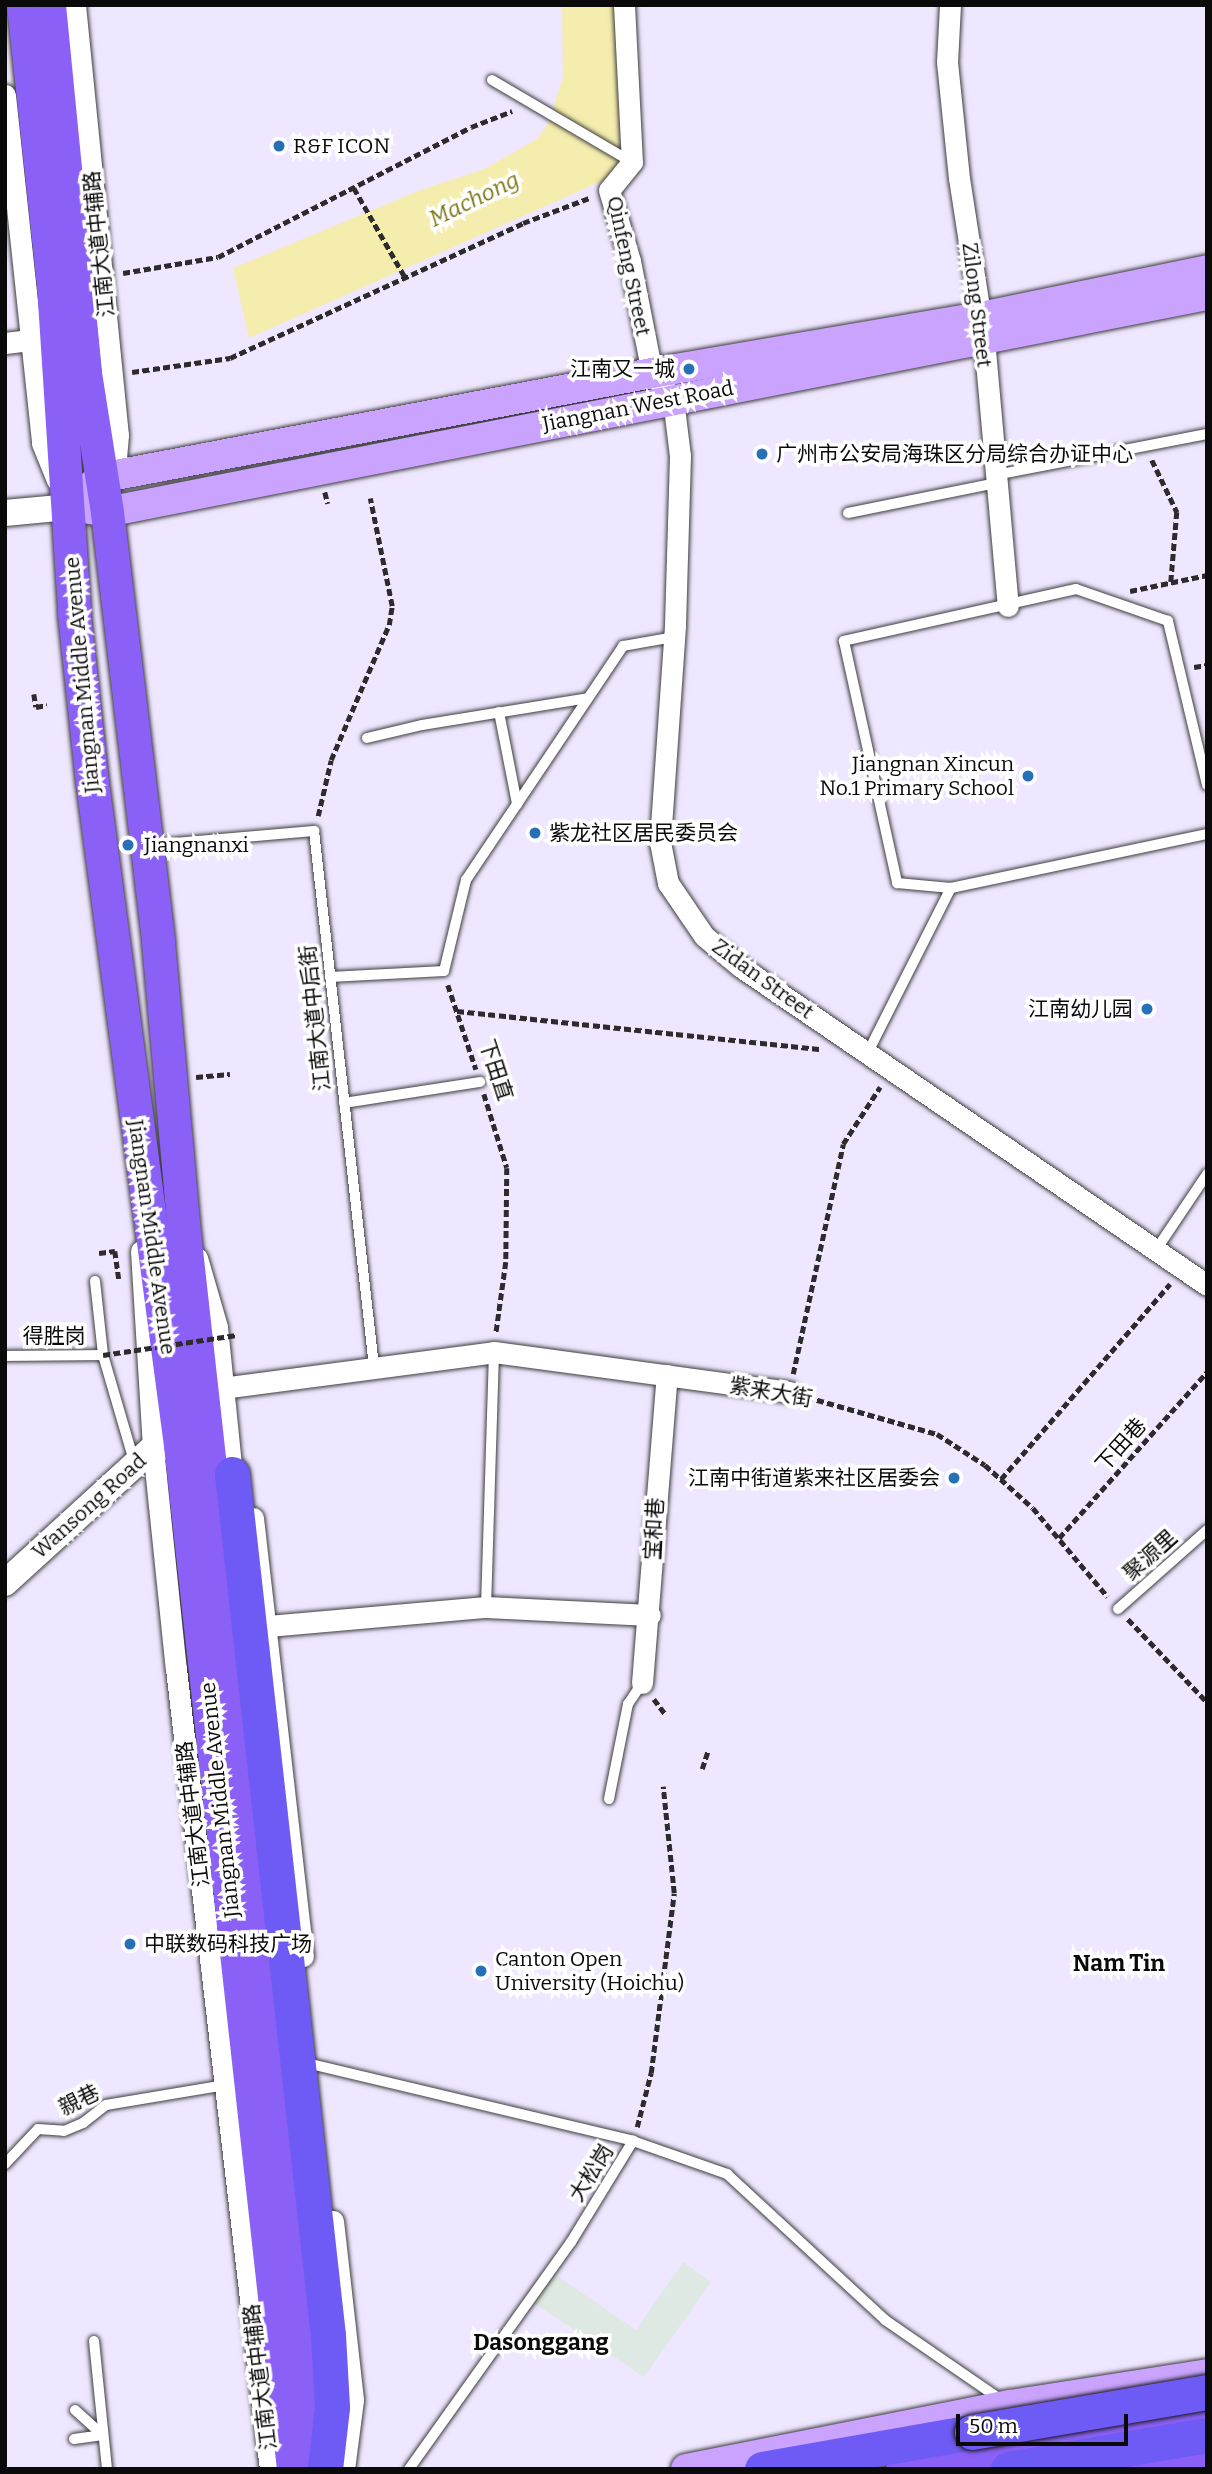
<!DOCTYPE html>
<meta charset="utf-8">
<style>
body{margin:0}
#map{position:relative;width:1212px;height:2474px;overflow:hidden;background:#efe7ff;font-family:Bitter,"Noto Sans SC",serif}
div>[style]{position:absolute}
.industrial>*{inset:0;background:#dde9e2}
.water>*{inset:0;background:#f4edad}
.pedestrian-tunnel>*{height:16px;margin-top:-8px;transform-origin:0;background:repeating-linear-gradient(90deg,#cdc6da 0 16px,transparent 0 24px)}
.path>*{height:4.5px;margin-top:-2.25px;transform-origin:0;background:repeating-linear-gradient(90deg,#2c2c2c 0 7px,transparent 0 10.5px)}
.roads{filter:drop-shadow(0 0 2px #3d3d3d) drop-shadow(0 0 2px #3d3d3d)}
.service>*{height:10px;margin:-5px;padding:0 5px;transform-origin:5px;border-radius:5px;background:#fff}
.minor>*{height:21px;margin:-10.5px;padding:0 10.5px;transform-origin:10.5px;border-radius:10.5px;background:#fff}
.tertiary>*{height:26px;margin:-13px;padding:0 13px;transform-origin:13px;border-radius:13px;background:#fff}
.secondary>*{height:30px;margin:-15px;padding:0 15px;transform-origin:15px;border-radius:15px;background:#c9a3fd}
.primary>*{height:33px;margin:-16.5px;padding:0 16.5px;transform-origin:16.5px;border-radius:16.5px;background:#8a60f6}
.trunk>*{height:35px;margin:-17.5px;padding:0 17.5px;transform-origin:17.5px;border-radius:17.5px;background:#6e5af4}
.path-bridge>*{height:4.5px;margin-top:-2.25px;transform-origin:0;background:repeating-linear-gradient(90deg,#2c2c2c 0 7px,transparent 0 10.5px)}
.bridges{filter:drop-shadow(0 0 2px #1b1b1b) drop-shadow(0 0 2px #1b1b1b)}
.trunk-bridge>*{height:35px;margin:-17.5px;padding:0 17.5px;transform-origin:17.5px;border-radius:17.5px;background:#6e5af4}
.dots>*{width:19px;height:19px;translate:-50% -50%;box-sizing:border-box;border:4px solid #fff;border-radius:50%}
span{translate:-50% -50%;white-space:nowrap;text-align:center;line-height:1.15;-webkit-text-stroke:7px #fff;paint-order:stroke}
.poi-label{font-size:21px;color:#0a0a0a}
.left{translate:0 -50%;text-align:left}
.right{translate:-100% -50%;text-align:right}
.street-label{font-size:21px;color:#0a0a0a}
.water-label{font-size:23px;color:#7c7817;font-style:italic}
.neighbourhood-label{font-size:23px;color:#0a0a0a;font-weight:700}
.frame{position:absolute;inset:0;border:7px solid #0a0a0a;pointer-events:none}
.scale{position:absolute;left:956px;top:2414px;width:172px;height:32px;box-sizing:border-box;border:4px solid #0a0a0a;border-top:0;padding-left:9px;font-size:21px;line-height:24px;white-space:nowrap;color:#0a0a0a;-webkit-text-stroke:5px #fff;paint-order:stroke}
</style>
<div id="map">
<div class="industrial">
<i style="clip-path:polygon(683px 2262px,711px 2282px,644px 2377px,534px 2303px,553px 2273px,636px 2330px)"></i>
</div>
<div class="water">
<i style="clip-path:polygon(562px 5px,619px 5px,620px 164px,604px 180px,249px 338px,233px 268px,418px 191px,484px 169px,537px 139px,548px 124px,563px 77px)"></i>
</div>
<div class="pedestrian-tunnel">
<i style="left:165px;top:482px;width:235px;rotate:-10.3deg"></i>
</div>
<div class="path">
<i style="left:354px;top:188px;width:103px;rotate:60.2deg"></i>
<i style="left:123px;top:273px;width:96px;rotate:-9.6deg"></i>
<i style="left:218px;top:257px;width:284px;rotate:-27.2deg"></i>
<i style="left:471px;top:127px;width:44px;rotate:-21.3deg"></i>
<i style="left:132px;top:372px;width:99px;rotate:-8.1deg"></i>
<i style="left:230px;top:358px;width:323px;rotate:-24.7deg"></i>
<i style="left:523px;top:223px;width:71px;rotate:-20.7deg"></i>
<i style="left:1152px;top:460px;width:58px;rotate:64.3deg"></i>
<i style="left:1177px;top:512px;width:70px;rotate:94.9deg"></i>
<i style="left:325px;top:492px;width:12px;rotate:76deg"></i>
<i style="left:1130px;top:591px;width:79px;rotate:-11.7deg"></i>
<i style="left:1194px;top:667px;width:13px;rotate:-9deg"></i>
<i style="left:34px;top:694px;width:13px;rotate:81deg"></i>
<i style="left:36px;top:707px;width:11px;rotate:-10deg"></i>
<i style="left:318px;top:816px;width:57px;rotate:-76.9deg"></i>
<i style="left:331px;top:760px;width:147px;rotate:-66.8deg"></i>
<i style="left:389px;top:625px;width:19px;rotate:-81deg"></i>
<i style="left:392px;top:606px;width:110px;rotate:-101.5deg"></i>
<i style="left:448px;top:985px;width:89px;rotate:71.6deg"></i>
<i style="left:457px;top:1011px;width:366px;rotate:6deg"></i>
<i style="left:196px;top:1077px;width:34px;rotate:-5deg"></i>
<i style="left:484px;top:1094px;width:77px;rotate:72.7deg"></i>
<i style="left:507px;top:1168px;width:94px;rotate:90.6deg"></i>
<i style="left:506px;top:1262px;width:73px;rotate:97.9deg"></i>
<i style="left:99px;top:1253px;width:16px;rotate:-7deg"></i>
<i style="left:115px;top:1251px;width:28px;rotate:82deg"></i>
<i style="left:793px;top:1374px;width:235px;rotate:-77.7deg"></i>
<i style="left:843px;top:1144px;width:68px;rotate:-57deg"></i>
<i style="left:807px;top:1397px;width:135px;rotate:15.9deg"></i>
<i style="left:937px;top:1434px;width:57px;rotate:32.9deg"></i>
<i style="left:985px;top:1465px;width:64px;rotate:41.9deg"></i>
<i style="left:1033px;top:1508px;width:116px;rotate:49.9deg"></i>
<i style="left:1001px;top:1479px;width:258px;rotate:-49.1deg"></i>
<i style="left:1059px;top:1538px;width:222px;rotate:-48.3deg"></i>
<i style="left:1128px;top:1619px;width:115px;rotate:46.4deg"></i>
<i style="left:654px;top:1699px;width:20px;rotate:53deg"></i>
<i style="left:702px;top:1769px;width:20px;rotate:-72deg"></i>
<i style="left:637px;top:2127px;width:56px;rotate:-75.5deg"></i>
<i style="left:651px;top:2073px;width:181px;rotate:-82.7deg"></i>
<i style="left:674px;top:1893px;width:107px;rotate:-95.9deg"></i>
</div>
<div class="roads">
<div class="service">
<i style="left:492px;top:80px;width:162px;rotate:30.4deg"></i>
<i style="left:996px;top:475px;width:215px;rotate:-11deg"></i>
<i style="left:848px;top:513px;width:152px;rotate:-11.4deg"></i>
<i style="left:499px;top:712px;width:94px;rotate:78.9deg"></i>
<i style="left:367px;top:738px;width:57px;rotate:-13.3deg"></i>
<i style="left:422px;top:725px;width:168px;rotate:-9.2deg"></i>
<i style="left:1207px;top:785px;width:169px;rotate:-103.4deg"></i>
<i style="left:1168px;top:621px;width:97px;rotate:-160.8deg"></i>
<i style="left:1076px;top:589px;width:238px;rotate:167.4deg"></i>
<i style="left:844px;top:641px;width:248px;rotate:77.6deg"></i>
<i style="left:897px;top:883px;width:54px;rotate:5.3deg"></i>
<i style="left:951px;top:888px;width:262px;rotate:-11.9deg"></i>
<i style="left:151px;top:845px;width:164px;rotate:-4.9deg"></i>
<i style="left:314px;top:831px;width:539px;rotate:83.61deg"></i>
<i style="left:330px;top:977px;width:114px;rotate:-3deg"></i>
<i style="left:444px;top:971px;width:94px;rotate:-76.4deg"></i>
<i style="left:466px;top:880px;width:282px;rotate:-56.1deg"></i>
<i style="left:623px;top:646px;width:52px;rotate:-10deg"></i>
<i style="left:867px;top:1054px;width:186px;rotate:-63.2deg"></i>
<i style="left:344px;top:1103px;width:138px;rotate:-8.8deg"></i>
<i style="left:1156px;top:1250px;width:92px;rotate:-56.1deg"></i>
<i style="left:95px;top:1281px;width:74px;rotate:83.8deg"></i>
<i style="left:103px;top:1355px;width:110px;rotate:73.7deg"></i>
<i style="left:5px;top:1356px;width:98px;rotate:-0.6deg"></i>
<i style="left:486px;top:1607px;width:255px;rotate:-88.2deg"></i>
<i style="left:1118px;top:1609px;width:119px;rotate:-41.6deg"></i>
<i style="left:609px;top:1799px;width:97px;rotate:-78.7deg"></i>
<i style="left:628px;top:1704px;width:25px;rotate:-56deg"></i>
<i style="left:315px;top:2065px;width:327px;rotate:13.4deg"></i>
<i style="left:633px;top:2141px;width:100px;rotate:19.3deg"></i>
<i style="left:727px;top:2174px;width:215px;rotate:42.7deg"></i>
<i style="left:885px;top:2320px;width:143px;rotate:34.5deg"></i>
<i style="left:5px;top:2164px;width:48px;rotate:-46.7deg"></i>
<i style="left:38px;top:2129px;width:26px;rotate:4deg"></i>
<i style="left:64px;top:2131px;width:21px;rotate:-23deg"></i>
<i style="left:83px;top:2123px;width:29px;rotate:-38deg"></i>
<i style="left:106px;top:2105px;width:121px;rotate:-9.5deg"></i>
<i style="left:94px;top:2341px;width:129px;rotate:84.2deg"></i>
<i style="left:75px;top:2410px;width:38px;rotate:42deg"></i>
<i style="left:74px;top:2439px;width:29px;rotate:-8deg"></i>
<i style="left:409px;top:2469px;width:279px;rotate:-54.5deg"></i>
<i style="left:571px;top:2242px;width:119px;rotate:-58.5deg"></i>
</div>
<div class="minor">
<i style="left:75px;top:5px;width:432px;rotate:84.3deg"></i>
<i style="left:118px;top:435px;width:21px;rotate:95deg"></i>
<i style="left:116px;top:456px;width:27px;rotate:126deg"></i>
<i style="left:624px;top:5px;width:157px;rotate:87.1deg"></i>
<i style="left:632px;top:162px;width:36px;rotate:129deg"></i>
<i style="left:609px;top:190px;width:74px;rotate:73.5deg"></i>
<i style="left:630px;top:261px;width:114px;rotate:78.9deg"></i>
<i style="left:652px;top:373px;width:33px;rotate:51deg"></i>
<i style="left:673px;top:399px;width:57px;rotate:83deg"></i>
<i style="left:680px;top:456px;width:170px;rotate:91.7deg"></i>
<i style="left:675px;top:626px;width:217px;rotate:94deg"></i>
<i style="left:660px;top:842px;width:42px;rotate:79deg"></i>
<i style="left:668px;top:883px;width:64px;rotate:55.8deg"></i>
<i style="left:704px;top:936px;width:48px;rotate:40deg"></i>
<i style="left:741px;top:967px;width:564px;rotate:34.31deg"></i>
<i style="left:950px;top:5px;width:57px;rotate:93deg"></i>
<i style="left:947px;top:62px;width:117px;rotate:84.1deg"></i>
<i style="left:959px;top:178px;width:163px;rotate:81.2deg"></i>
<i style="left:984px;top:339px;width:268px;rotate:84.9deg"></i>
<i style="left:5px;top:95px;width:350px;rotate:83.9deg"></i>
<i style="left:42px;top:443px;width:40px;rotate:68deg"></i>
<i style="left:5px;top:343px;width:25px;rotate:-7deg"></i>
<i style="left:141px;top:1251px;width:197px;rotate:86.5deg"></i>
<i style="left:153px;top:1448px;width:222px;rotate:84.1deg"></i>
<i style="left:176px;top:1669px;width:806px;rotate:83.3deg"></i>
<i style="left:197px;top:1258px;width:72px;rotate:73.8deg"></i>
<i style="left:217px;top:1327px;width:148px;rotate:84.2deg"></i>
<i style="left:232px;top:1474px;width:11px;rotate:49deg"></i>
<i style="left:222px;top:1388px;width:274px;rotate:-7.5deg"></i>
<i style="left:494px;top:1352px;width:298px;rotate:7.7deg"></i>
<i style="left:253px;top:1518px;width:441px;rotate:83.5deg"></i>
<i style="left:268px;top:1626px;width:219px;rotate:-5deg"></i>
<i style="left:486px;top:1607px;width:164px;rotate:2.8deg"></i>
<i style="left:642px;top:1683px;width:309px;rotate:-85.4deg"></i>
<i style="left:333px;top:2221px;width:180px;rotate:83.6deg"></i>
<i style="left:353px;top:2400px;width:70px;rotate:97.4deg"></i>
</div>
<div class="tertiary">
<i style="left:5px;top:513px;width:63px;rotate:-5.4deg"></i>
<i style="left:5px;top:1583px;width:200px;rotate:-42.4deg"></i>
<i style="left:153px;top:1448px;width:27px;rotate:-6deg"></i>
</div>
<div class="secondary">
<i style="left:68px;top:507px;width:43px;rotate:-42.2deg"></i>
<i style="left:100px;top:478px;width:562px;rotate:-10.77deg"></i>
<i style="left:652px;top:373px;width:334px;rotate:-9.7deg"></i>
<i style="left:981px;top:317px;width:231px;rotate:-11.7deg"></i>
<i style="left:83px;top:508px;width:24px;rotate:9deg"></i>
<i style="left:107px;top:512px;width:1121px;rotate:-11.16deg"></i>
<i style="left:686px;top:2469px;width:330px;rotate:-11.2deg"></i>
<i style="left:1010px;top:2405px;width:199px;rotate:-8.9deg"></i>
</div>
<div class="primary">
<i style="left:23px;top:5px;width:282px;rotate:83.9deg"></i>
<i style="left:53px;top:285px;width:330px;rotate:86.3deg"></i>
<i style="left:74px;top:614px;width:169px;rotate:83.9deg"></i>
<i style="left:92px;top:782px;width:669px;rotate:82.44deg"></i>
<i style="left:180px;top:1445px;width:1030px;rotate:83.7deg"></i>
<i style="left:49px;top:5px;width:370px;rotate:84.4deg"></i>
<i style="left:85px;top:373px;width:141px;rotate:81deg"></i>
<i style="left:107px;top:512px;width:433px;rotate:83.2deg"></i>
<i style="left:158px;top:942px;width:282px;rotate:84.9deg"></i>
<i style="left:183px;top:1223px;width:1234px;rotate:83.67deg"></i>
<i style="left:902px;top:2469px;width:309px;rotate:-9.7deg"></i>
<i style="left:1121px;top:2469px;width:87px;rotate:-9.9deg"></i>
</div>
<div class="trunk">
<i style="left:232px;top:1474px;width:866px;rotate:83.64deg"></i>
<i style="left:328px;top:2335px;width:72px;rotate:86.8deg"></i>
<i style="left:332px;top:2407px;width:62px;rotate:96.4deg"></i>
<i style="left:762px;top:2469px;width:213px;rotate:-10deg"></i>
<i style="left:1008px;top:2469px;width:202px;rotate:-9.7deg"></i>
</div>
</div>
<div class="path-bridge">
<i style="left:103px;top:1355px;width:135px;rotate:-8.5deg"></i>
</div>
<div class="bridges">
<div class="trunk-bridge">
<i style="left:972px;top:2432px;width:238px;rotate:-9.7deg"></i>
</div>
</div>
<div class="dots">
<i style="left:279px;top:146px;background:#2671b5"></i>
<i style="left:689px;top:369px;background:#2671b5"></i>
<i style="left:762px;top:454px;background:#2671b5"></i>
<i style="left:1028px;top:776px;background:#2671b5"></i>
<i style="left:535px;top:833px;background:#2671b5"></i>
<i style="left:128px;top:845px;background:#2671b5"></i>
<i style="left:1147px;top:1009px;background:#2671b5"></i>
<i style="left:954px;top:1478px;background:#2671b5"></i>
<i style="left:130px;top:1944px;background:#2671b5"></i>
<i style="left:481px;top:1971px;background:#2671b5"></i>
</div>
<div class="poi-label">
<span class="left" style="left:293px;top:146px">R&amp;F ICON</span>
<span class="right" style="left:675px;top:369px">江南又一城</span>
<span class="left" style="left:776px;top:454px">广州市公安局海珠区分局综合办证中心</span>
<span class="right" style="left:1014px;top:776px">Jiangnan Xincun<br>No.1 Primary School</span>
<span class="left" style="left:549px;top:833px">紫龙社区居民委员会</span>
<span class="left" style="left:144px;top:845px">Jiangnanxi</span>
<span class="right" style="left:1133px;top:1009px">江南幼儿园</span>
<span class="right" style="left:940px;top:1478px">江南中街道紫来社区居委会</span>
<span class="left" style="left:144px;top:1944px">中联数码科技广场</span>
<span class="left" style="left:495px;top:1971px">Canton Open<br>University (Hoichu)</span>
</div>
<div class="street-label">
<span style="left:99px;top:244px;rotate:-96deg">江南大道中辅路</span>
<span style="left:629px;top:266px;rotate:78deg">Qinfeng Street</span>
<span style="left:977px;top:305px;rotate:83deg">Zilong Street</span>
<span style="left:638px;top:406px;rotate:-11deg">Jiangnan West Road</span>
<span style="left:82px;top:675px;rotate:-95deg">Jiangnan Middle Avenue</span>
<span style="left:763px;top:979px;rotate:36deg">Zidan Street</span>
<span style="left:315px;top:1018px;rotate:-96deg">江南大道中后街</span>
<span style="left:496px;top:1070px;rotate:72deg">下田直</span>
<span style="left:152px;top:1237px;rotate:82deg">Jiangnan Middle Avenue</span>
<span style="left:54px;top:1336px">得胜岗</span>
<span style="left:771px;top:1392px;rotate:10deg">紫来大街</span>
<span style="left:1121px;top:1445px;rotate:-48deg">下田巷</span>
<span style="left:89px;top:1506px;rotate:-42deg">Wansong Road</span>
<span style="left:654px;top:1529px;rotate:-87deg">宝和巷</span>
<span style="left:1150px;top:1555px;rotate:-42deg">聚源里</span>
<span style="left:220px;top:1800px;rotate:-96deg">Jiangnan Middle Avenue</span>
<span style="left:193px;top:1814px;rotate:-97deg">江南大道中辅路</span>
<span style="left:79px;top:2100px;rotate:-26deg">親巷</span>
<span style="left:591px;top:2173px;rotate:-58deg">大松岗</span>
<span style="left:260px;top:2377px;rotate:-97deg">江南大道中辅路</span>
</div>
<div class="water-label">
<span style="left:474px;top:199px;rotate:-26deg">Machong</span>
</div>
<div class="neighbourhood-label">
<span style="left:1119px;top:1963px">Nam Tin</span>
<span style="left:541px;top:2342px">Dasonggang</span>
</div>
<div class="frame"></div>
<div class="scale">50 m</div>
</div>
